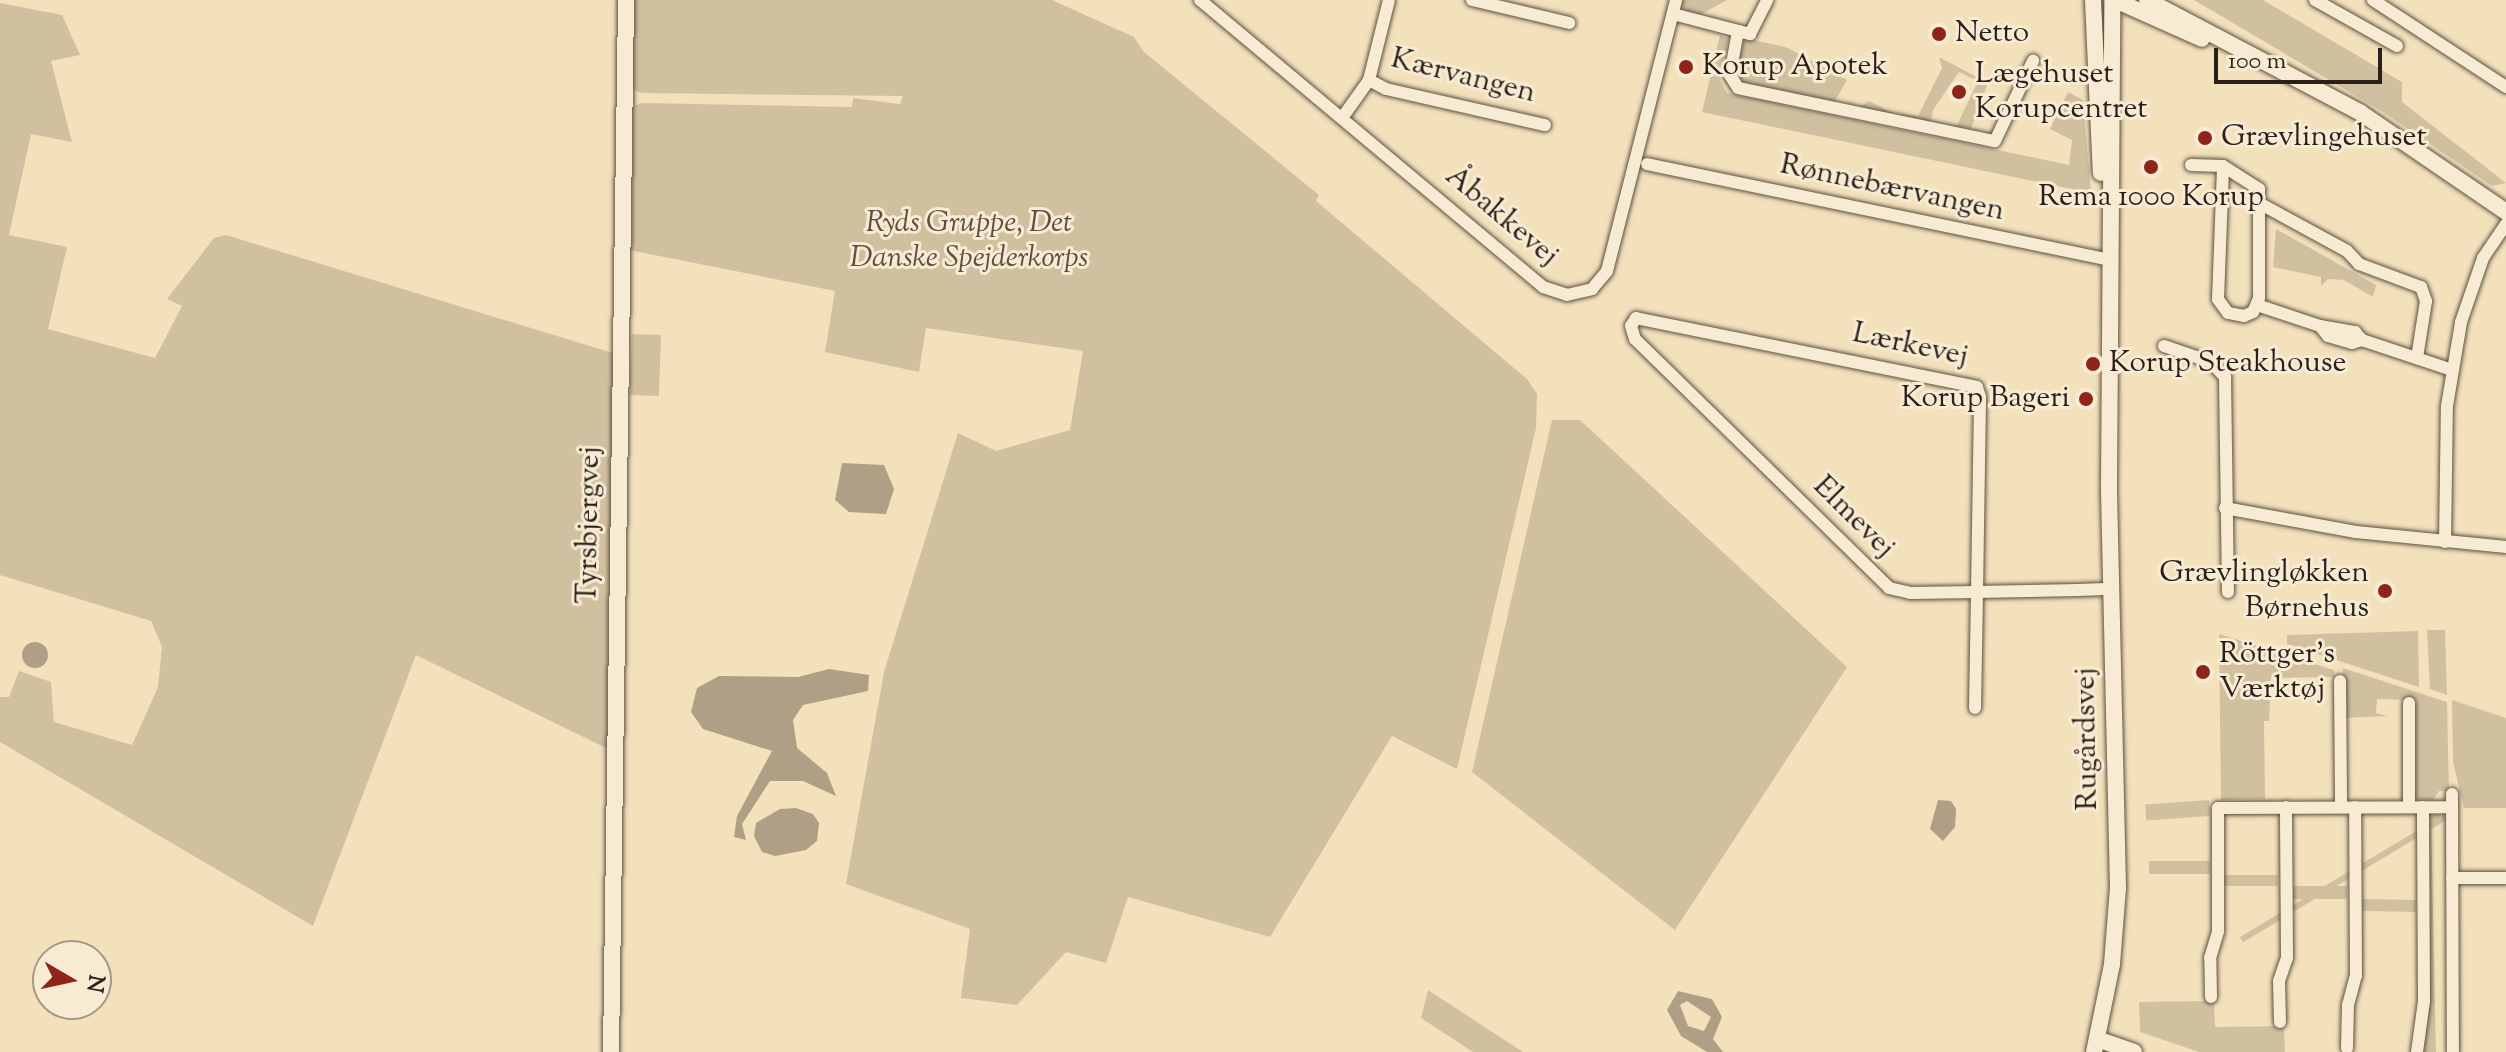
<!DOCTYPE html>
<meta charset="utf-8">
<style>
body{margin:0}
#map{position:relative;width:2506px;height:1052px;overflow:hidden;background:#f3e1bc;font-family:"Sorts Mill Goudy",serif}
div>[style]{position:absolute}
.green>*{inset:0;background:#d1c0a0;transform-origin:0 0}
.water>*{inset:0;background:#af9f85}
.round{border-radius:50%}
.roads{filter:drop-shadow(0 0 2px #5d5042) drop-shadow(0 0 2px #5d5042)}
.street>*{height:12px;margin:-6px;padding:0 6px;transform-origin:6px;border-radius:6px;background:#f7ecd3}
.secondary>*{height:16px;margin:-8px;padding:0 8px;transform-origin:8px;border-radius:8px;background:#f7ecd3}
.dots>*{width:22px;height:22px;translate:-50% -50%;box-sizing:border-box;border:4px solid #f7ecd3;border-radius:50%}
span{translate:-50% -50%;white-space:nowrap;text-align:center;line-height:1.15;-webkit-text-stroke:6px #f7ecd3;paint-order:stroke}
.poi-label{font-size:30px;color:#2b1f1a}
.left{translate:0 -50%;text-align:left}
.right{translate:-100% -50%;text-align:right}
.street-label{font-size:30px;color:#2b1f1a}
.park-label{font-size:30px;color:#5d4f42;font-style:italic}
.north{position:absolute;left:32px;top:940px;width:80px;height:80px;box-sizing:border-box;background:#f7ecd3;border:2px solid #a59a89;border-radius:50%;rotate:99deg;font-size:22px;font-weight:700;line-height:32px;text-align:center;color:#2b1f1a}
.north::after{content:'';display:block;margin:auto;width:28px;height:36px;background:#8f2418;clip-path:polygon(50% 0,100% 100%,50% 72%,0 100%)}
.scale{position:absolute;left:2214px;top:48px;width:168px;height:36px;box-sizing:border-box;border:4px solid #2b1f1a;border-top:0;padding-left:10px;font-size:24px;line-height:28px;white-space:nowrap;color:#2b1f1a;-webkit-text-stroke:6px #f7ecd3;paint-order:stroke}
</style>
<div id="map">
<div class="green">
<i style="clip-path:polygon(633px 0,1052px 0,1134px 37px,1144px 52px,1319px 195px,1316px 201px,1527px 379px,1537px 394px,1536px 428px,1457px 769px,1392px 736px,1270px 937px,1128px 897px,1106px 963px,1066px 952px,1017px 1005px,961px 998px,970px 929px,846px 884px,884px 672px,958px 433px,996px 451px,1070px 430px,1083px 351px,926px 328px,919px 372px,825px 352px,835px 291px,629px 250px,632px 107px,642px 103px,852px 107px,853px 98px,900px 104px,903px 96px,641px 93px,632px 89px)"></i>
<i style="clip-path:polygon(1682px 0,1727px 0,1698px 16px,1685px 12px)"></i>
<i style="clip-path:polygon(2194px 0,2263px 0,2402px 82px,2402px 102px,2506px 183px,2492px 186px,2380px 110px)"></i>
<i style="clip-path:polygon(0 3px,62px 15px,80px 55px,51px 61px,72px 142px,31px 134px,9px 235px,67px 247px,48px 329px,155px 358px,182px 306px,167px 299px,214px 238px,226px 235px,616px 354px,610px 750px,416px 655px,313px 926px,0 742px,0 697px,9px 697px,19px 671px,51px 682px,54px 722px,132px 745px,158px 687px,162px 647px,151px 621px,0 575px)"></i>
<i style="clip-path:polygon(1720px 35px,1728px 39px,1720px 80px,1727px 93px,2069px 165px,2072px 140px,2050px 129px,2068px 92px,2083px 100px,2091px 193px,1702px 112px)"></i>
<i style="clip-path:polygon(1748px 39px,1786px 47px,1847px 80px,1835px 101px,1844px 103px,1742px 82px,1736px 73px,1741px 46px)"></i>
<i style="clip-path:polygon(1939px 57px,1988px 83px,1970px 131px,1947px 126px,1957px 125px,1978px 81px,1959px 72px,1933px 110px,1931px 121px,1938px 125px,1857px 109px,1869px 101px,1895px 114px,1918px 116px,1942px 68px)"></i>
<i style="clip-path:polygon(2276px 229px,2376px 285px,2373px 297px,2344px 280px,2328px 279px,2321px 286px,2321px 277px,2273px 267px)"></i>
<i style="left:632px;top:334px;width:29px;height:61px;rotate:2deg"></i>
<i style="clip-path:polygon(1552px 420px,1580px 420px,1847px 667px,1675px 930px,1472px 772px)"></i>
<i style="clip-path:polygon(2427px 630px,2445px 630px,2447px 695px,2430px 689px)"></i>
<i style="clip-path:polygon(2418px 631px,2419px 687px,2287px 644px,2287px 635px)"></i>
<i style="clip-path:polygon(2219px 634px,2334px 670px,2335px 677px,2271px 678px,2269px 721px,2264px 721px,2265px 799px,2221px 800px)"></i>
<i style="clip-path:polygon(2343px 668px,2447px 702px,2449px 791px,2439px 791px,2433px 800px,2414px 799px,2413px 700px,2377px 699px,2376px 713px,2388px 716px,2344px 718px)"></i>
<i style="clip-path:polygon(2452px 700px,2506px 718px,2506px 808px,2464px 808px,2453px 762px)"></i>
<i style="left:2209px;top:800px;width:16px;height:64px;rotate:86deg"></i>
<i style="clip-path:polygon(2428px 815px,2440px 815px,2440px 821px,2431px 822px,2436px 1052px,2422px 1052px,2423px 1029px,2428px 1027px)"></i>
<i style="left:2443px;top:815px;width:6px;height:237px;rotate:59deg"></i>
<i style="left:2210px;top:861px;width:13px;height:61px;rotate:90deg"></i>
<i style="left:2278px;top:875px;width:11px;height:55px;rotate:90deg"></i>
<i style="left:2293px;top:886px;width:54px;height:13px"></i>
<i style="left:2362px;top:899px;width:54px;height:12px;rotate:1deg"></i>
<i style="clip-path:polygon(1428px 990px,1523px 1052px,1473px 1052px,1421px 1018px)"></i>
<i style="clip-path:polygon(2214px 1001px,2215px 1027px,2284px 1026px,2285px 1052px,2199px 1052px,2140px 1032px,2139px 1002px)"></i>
</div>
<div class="water">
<i style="clip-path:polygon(842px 463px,884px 465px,894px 489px,886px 514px,849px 512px,835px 500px)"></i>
<i class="round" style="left:22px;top:642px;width:26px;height:26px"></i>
<i style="clip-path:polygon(829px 669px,869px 675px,868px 691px,803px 705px,793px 720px,797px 748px,827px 773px,836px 796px,803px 781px,770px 781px,742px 824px,746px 840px,734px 837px,737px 816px,772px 751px,703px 729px,691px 712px,697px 688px,719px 676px,798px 677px)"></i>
<i style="clip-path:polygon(1938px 800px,1951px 801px,1956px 809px,1955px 827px,1943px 841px,1930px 829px)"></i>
<i style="clip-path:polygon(796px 808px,813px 814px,819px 823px,817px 841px,806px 850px,775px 856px,762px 852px,754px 836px,756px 823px,780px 809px)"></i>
<i style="clip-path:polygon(evenodd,1678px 991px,1712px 999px,1722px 1017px,1713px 1039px,1723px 1052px,1707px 1052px,1681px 1036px,1667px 1010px,1678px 991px,1687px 1001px,1711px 1017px,1704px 1031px,1688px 1026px,1680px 1005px,1687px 1001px)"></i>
</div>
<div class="roads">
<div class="street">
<i style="left:1200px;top:0;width:447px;rotate:39.9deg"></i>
<i style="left:1543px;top:287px;width:25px;rotate:18deg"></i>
<i style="left:1567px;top:295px;width:26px;rotate:-13deg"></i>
<i style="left:1592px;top:289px;width:23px;rotate:-50deg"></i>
<i style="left:1607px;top:271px;width:280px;rotate:-75.7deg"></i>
<i style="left:1472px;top:0;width:100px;rotate:13.3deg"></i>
<i style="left:2315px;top:0;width:94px;rotate:29.3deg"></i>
<i style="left:2373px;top:0;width:159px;rotate:33.2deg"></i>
<i style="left:1673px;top:14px;width:80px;rotate:14.6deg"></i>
<i style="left:1750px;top:34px;width:38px;rotate:-63deg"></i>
<i style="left:1738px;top:31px;width:45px;rotate:100.3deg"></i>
<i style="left:1730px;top:75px;width:15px;rotate:58deg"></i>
<i style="left:1738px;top:88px;width:262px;rotate:11.7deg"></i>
<i style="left:1995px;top:141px;width:89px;rotate:-64.6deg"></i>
<i style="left:1369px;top:80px;width:19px;rotate:28deg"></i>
<i style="left:1386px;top:89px;width:163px;rotate:12.8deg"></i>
<i style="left:1342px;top:118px;width:47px;rotate:-54.6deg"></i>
<i style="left:1369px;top:80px;width:82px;rotate:-76deg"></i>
<i style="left:1647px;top:164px;width:475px;rotate:11.7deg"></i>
<i style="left:2191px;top:165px;width:32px;rotate:2deg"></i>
<i style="left:2223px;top:166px;width:43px;rotate:32.6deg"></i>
<i style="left:2259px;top:189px;width:109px;rotate:90deg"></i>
<i style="left:2259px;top:298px;width:15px;rotate:113deg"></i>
<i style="left:2253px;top:312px;width:10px;rotate:156deg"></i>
<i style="left:2244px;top:316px;width:16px;rotate:-169deg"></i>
<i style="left:2228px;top:313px;width:17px;rotate:-126deg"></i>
<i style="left:2218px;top:299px;width:133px;rotate:-87.8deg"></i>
<i style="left:2259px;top:203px;width:100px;rotate:28.6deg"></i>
<i style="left:2347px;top:251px;width:18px;rotate:47deg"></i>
<i style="left:2359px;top:264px;width:66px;rotate:20.4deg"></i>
<i style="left:2421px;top:287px;width:15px;rotate:70deg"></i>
<i style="left:2426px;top:301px;width:58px;rotate:99deg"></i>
<i style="left:2257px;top:305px;width:66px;rotate:18.4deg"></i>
<i style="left:2320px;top:326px;width:13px;rotate:51deg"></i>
<i style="left:2328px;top:336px;width:25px;rotate:16deg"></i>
<i style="left:2352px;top:343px;width:10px;rotate:-17deg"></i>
<i style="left:2362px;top:340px;width:95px;rotate:18.4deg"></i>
<i style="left:2320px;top:326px;width:36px;rotate:10deg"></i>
<i style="left:2355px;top:332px;width:11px;rotate:49deg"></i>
<i style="left:2164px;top:346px;width:50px;rotate:18.8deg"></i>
<i style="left:2211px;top:362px;width:21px;rotate:47deg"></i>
<i style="left:2225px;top:377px;width:215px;rotate:89.2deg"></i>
<i style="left:2225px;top:508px;width:133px;rotate:10.4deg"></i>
<i style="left:2356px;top:532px;width:151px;rotate:5.7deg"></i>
<i style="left:2445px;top:542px;width:136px;rotate:-89.2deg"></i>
<i style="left:2447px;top:406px;width:85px;rotate:-80.5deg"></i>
<i style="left:2461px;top:322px;width:68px;rotate:-71deg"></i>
<i style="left:2483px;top:258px;width:41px;rotate:-55.9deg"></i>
<i style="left:2340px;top:681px;width:126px;rotate:89.5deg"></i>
<i style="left:2409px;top:703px;width:104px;rotate:90deg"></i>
<i style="left:1975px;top:708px;width:116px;rotate:-89deg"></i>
<i style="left:1977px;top:592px;width:195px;rotate:-89.1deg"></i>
<i style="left:1980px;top:397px;width:10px;rotate:-107deg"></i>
<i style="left:1977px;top:387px;width:348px;rotate:-168.6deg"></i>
<i style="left:1636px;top:318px;width:9px;rotate:122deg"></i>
<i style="left:1631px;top:326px;width:14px;rotate:73deg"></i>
<i style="left:1635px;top:339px;width:356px;rotate:44.4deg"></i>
<i style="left:1889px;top:588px;width:22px;rotate:13deg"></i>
<i style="left:1910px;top:593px;width:67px;rotate:-0.9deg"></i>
<i style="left:1977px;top:592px;width:101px;rotate:-1.1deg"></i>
<i style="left:2078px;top:590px;width:34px;rotate:-2deg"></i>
<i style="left:2452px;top:794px;width:258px;rotate:89.8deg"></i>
<i style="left:2452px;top:878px;width:54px"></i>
<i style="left:2211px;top:997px;width:39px;rotate:-91deg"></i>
<i style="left:2210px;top:958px;width:28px;rotate:-73deg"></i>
<i style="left:2218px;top:931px;width:123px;rotate:-90deg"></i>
<i style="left:2218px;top:808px;width:234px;rotate:-0.2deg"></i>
<i style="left:2280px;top:1022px;width:41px;rotate:-91.4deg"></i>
<i style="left:2279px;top:981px;width:24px;rotate:-71deg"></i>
<i style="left:2287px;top:958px;width:151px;rotate:-90.4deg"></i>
<i style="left:2347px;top:1048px;width:43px;rotate:-88.7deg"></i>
<i style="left:2348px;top:1005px;width:30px;rotate:-75deg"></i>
<i style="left:2356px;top:976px;width:169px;rotate:-90.3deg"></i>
<i style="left:2417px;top:1052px;width:51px;rotate:-82.2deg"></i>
<i style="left:2424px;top:1001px;width:194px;rotate:-90.3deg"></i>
</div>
<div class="secondary">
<i style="left:2093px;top:0;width:173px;rotate:87.4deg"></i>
<i style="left:2115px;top:0;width:95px;rotate:24.1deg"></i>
<i style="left:2147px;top:0;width:242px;rotate:27.8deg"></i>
<i style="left:2361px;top:113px;width:176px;rotate:34.3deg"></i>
<i style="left:2097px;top:1039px;width:39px;rotate:19deg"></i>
<i style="left:611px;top:1052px;width:1052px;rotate:-89.18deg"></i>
<i style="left:2094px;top:1052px;width:90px;rotate:-78.4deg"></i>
<i style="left:2112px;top:964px;width:76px;rotate:-85.5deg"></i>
<i style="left:2118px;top:888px;width:402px;rotate:-91.3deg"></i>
<i style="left:2109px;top:486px;width:486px;rotate:-89.6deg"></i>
</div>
</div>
<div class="dots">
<i style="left:1939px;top:34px;background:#8f2418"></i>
<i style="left:1686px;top:67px;background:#8f2418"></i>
<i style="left:1959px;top:92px;background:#8f2418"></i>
<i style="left:2205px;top:138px;background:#8f2418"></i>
<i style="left:2151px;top:167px;background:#8f2418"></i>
<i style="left:2093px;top:364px;background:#8f2418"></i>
<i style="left:2086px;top:399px;background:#8f2418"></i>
<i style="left:2385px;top:591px;background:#8f2418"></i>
<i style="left:2203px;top:672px;background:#8f2418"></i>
</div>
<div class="poi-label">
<span class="left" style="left:1955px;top:34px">Netto</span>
<span class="left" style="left:1702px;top:67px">Korup Apotek</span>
<span class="left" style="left:1975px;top:92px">Lægehuset<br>Korupcentret</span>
<span class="left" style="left:2221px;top:138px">Grævlingehuset</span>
<span style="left:2151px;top:198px">Rema 1000 Korup</span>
<span class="left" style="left:2109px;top:364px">Korup Steakhouse</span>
<span class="right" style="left:2070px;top:399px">Korup Bageri</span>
<span class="right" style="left:2369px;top:591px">Grævlingløkken<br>Børnehus</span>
<span class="left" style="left:2219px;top:672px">Röttger's<br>Værktøj</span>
</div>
<div class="street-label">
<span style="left:1463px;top:77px;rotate:14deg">Kærvangen</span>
<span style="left:1892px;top:189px;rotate:12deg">Rønnebærvangen</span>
<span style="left:1501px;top:217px;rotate:40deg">Åbakkevej</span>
<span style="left:1910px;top:346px;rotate:12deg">Lærkevej</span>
<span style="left:1853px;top:518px;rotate:45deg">Elmevej</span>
<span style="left:590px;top:525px;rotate:-89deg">Tyrsbjergvej</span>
<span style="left:2088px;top:739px;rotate:-91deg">Rugårdsvej</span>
</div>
<div class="park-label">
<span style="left:969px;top:241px">Ryds Gruppe, Det<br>Danske Spejderkorps</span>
</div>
<div class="north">N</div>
<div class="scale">100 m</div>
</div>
